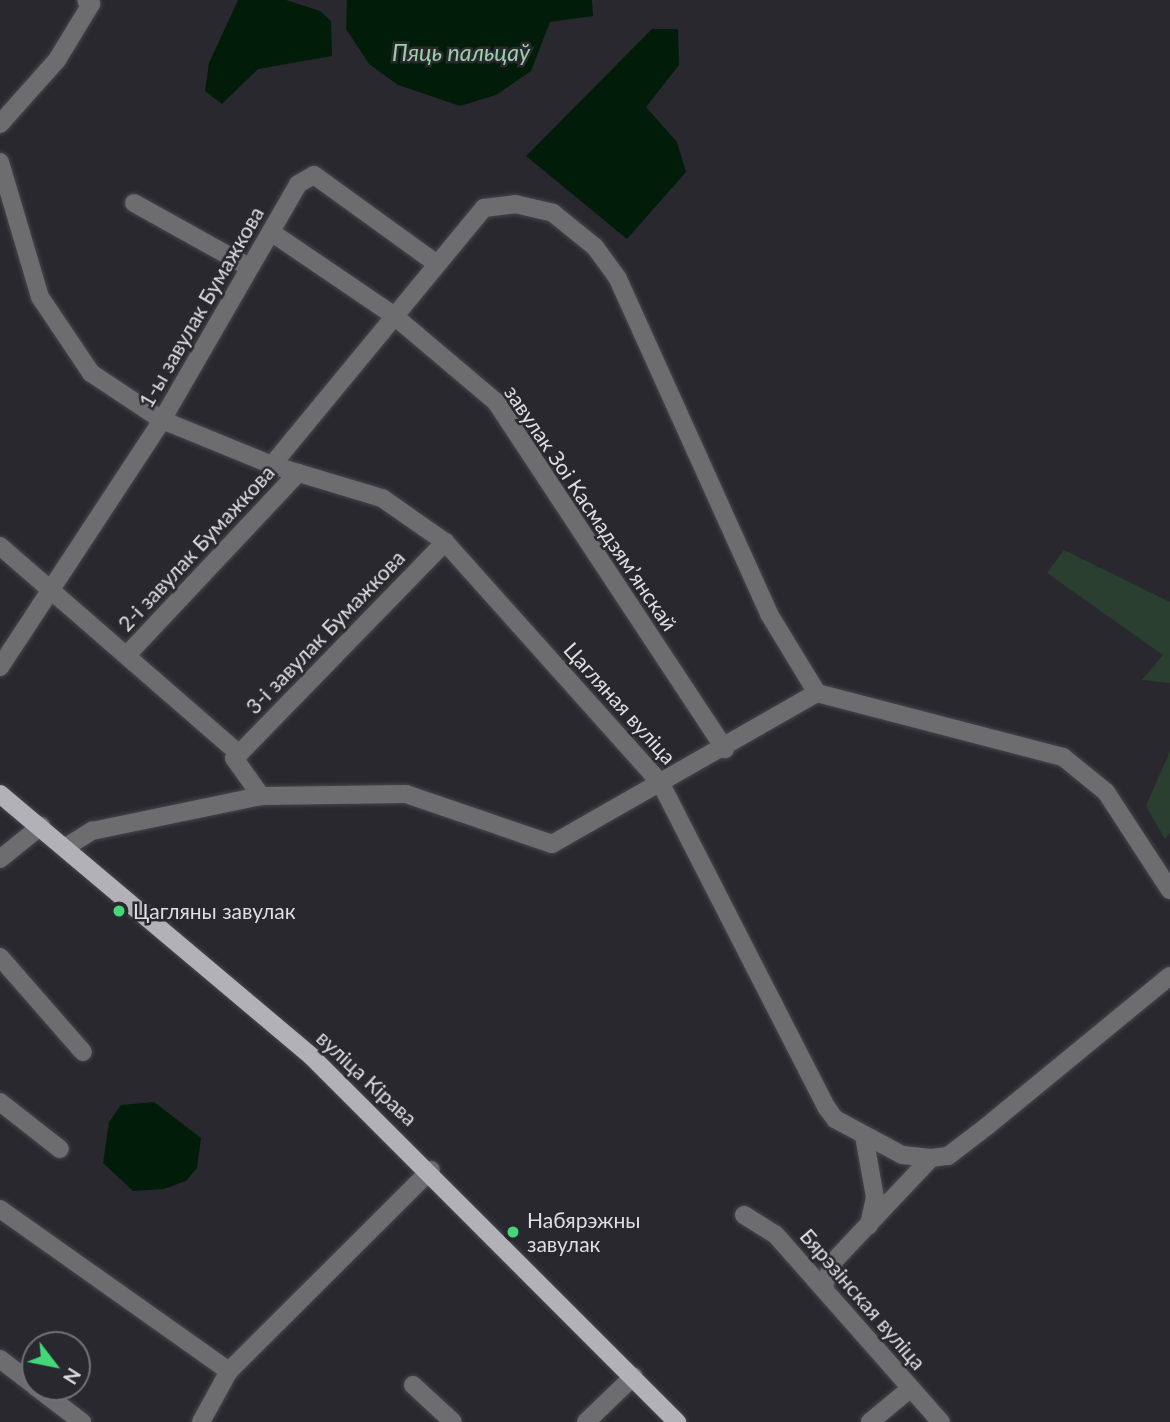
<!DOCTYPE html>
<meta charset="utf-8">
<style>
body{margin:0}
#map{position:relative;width:1170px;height:1422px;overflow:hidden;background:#29282f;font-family:Lato,sans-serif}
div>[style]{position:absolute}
.green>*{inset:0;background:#2b3f30}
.water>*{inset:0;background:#011d0a}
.roads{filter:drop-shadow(0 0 2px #46454c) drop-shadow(0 0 2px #46454c)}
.minor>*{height:18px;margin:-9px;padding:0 9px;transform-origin:9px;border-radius:9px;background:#6d6d70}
.major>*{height:18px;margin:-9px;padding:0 9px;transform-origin:9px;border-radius:9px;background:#b2b1b8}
.dots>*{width:19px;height:19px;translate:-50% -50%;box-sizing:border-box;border:4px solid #29282f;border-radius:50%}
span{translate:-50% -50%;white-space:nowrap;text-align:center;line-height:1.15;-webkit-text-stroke:5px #29282f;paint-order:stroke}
.street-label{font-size:21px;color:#dfdfe3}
.poi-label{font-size:21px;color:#dfdfe3}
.left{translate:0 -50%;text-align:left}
.water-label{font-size:23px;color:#99d0a6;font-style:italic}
.north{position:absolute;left:21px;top:1331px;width:70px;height:70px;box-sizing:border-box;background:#29282f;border:2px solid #727177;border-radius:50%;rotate:122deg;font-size:19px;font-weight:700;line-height:28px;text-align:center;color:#dfdfe3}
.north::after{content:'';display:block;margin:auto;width:24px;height:32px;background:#44d77a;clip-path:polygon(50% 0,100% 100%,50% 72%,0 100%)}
</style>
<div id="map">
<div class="green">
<i style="clip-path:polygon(1064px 550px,1170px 602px,1170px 683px,1142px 680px,1163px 655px,1047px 573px)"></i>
<i style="clip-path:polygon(1170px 751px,1170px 833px,1165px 839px,1146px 806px)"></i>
</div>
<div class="water">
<i style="clip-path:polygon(238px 0,286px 0,320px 11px,331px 21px,332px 56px,258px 69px,222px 104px,205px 91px,209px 63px)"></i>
<i style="clip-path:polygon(347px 0,592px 0,593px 16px,550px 22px,531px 71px,496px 95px,460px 106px,398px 85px,369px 64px,346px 29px)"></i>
<i style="clip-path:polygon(652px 29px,678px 29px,679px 65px,646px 107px,677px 142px,686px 172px,627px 239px,526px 156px)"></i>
<i style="clip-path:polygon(154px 1102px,201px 1138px,197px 1168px,186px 1181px,164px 1189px,133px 1191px,103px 1163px,109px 1122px,121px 1105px)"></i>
</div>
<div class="roads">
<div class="minor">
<i style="left:0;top:124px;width:86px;rotate:-48.3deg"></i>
<i style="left:57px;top:60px;width:66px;rotate:-58.7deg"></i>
<i style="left:91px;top:4px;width:6px;rotate:-141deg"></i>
<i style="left:0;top:162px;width:141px;rotate:73.5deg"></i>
<i style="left:40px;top:297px;width:92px;rotate:56.1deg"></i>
<i style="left:91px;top:373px;width:85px;rotate:33.5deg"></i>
<i style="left:162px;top:420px;width:119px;rotate:22.2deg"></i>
<i style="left:272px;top:465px;width:115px;rotate:16.7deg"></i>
<i style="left:382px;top:498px;width:77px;rotate:34.9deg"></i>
<i style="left:445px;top:542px;width:324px;rotate:48.2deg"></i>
<i style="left:661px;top:784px;width:364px;rotate:62.9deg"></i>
<i style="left:827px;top:1108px;width:14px;rotate:54deg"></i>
<i style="left:835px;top:1119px;width:76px;rotate:28.2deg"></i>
<i style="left:902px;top:1155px;width:29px;rotate:6deg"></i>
<i style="left:931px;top:1158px;width:141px;rotate:133.3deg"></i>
<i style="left:834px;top:1261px;width:29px;rotate:112deg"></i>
<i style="left:134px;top:203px;width:132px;rotate:29.1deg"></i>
<i style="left:271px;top:232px;width:148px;rotate:34.2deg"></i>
<i style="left:393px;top:315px;width:135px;rotate:40.2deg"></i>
<i style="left:496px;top:402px;width:416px;rotate:56.6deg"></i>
<i style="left:272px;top:465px;width:333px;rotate:-50.5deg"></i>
<i style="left:484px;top:208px;width:31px;rotate:-7deg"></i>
<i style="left:515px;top:204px;width:39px;rotate:13deg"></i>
<i style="left:553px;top:213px;width:54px;rotate:39deg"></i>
<i style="left:595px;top:247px;width:39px;rotate:54deg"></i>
<i style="left:618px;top:279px;width:367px;rotate:65.7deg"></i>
<i style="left:769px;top:614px;width:92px;rotate:58.7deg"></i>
<i style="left:0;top:546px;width:317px;rotate:41deg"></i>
<i style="left:239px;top:754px;width:6px;rotate:141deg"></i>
<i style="left:234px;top:758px;width:47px;rotate:54.6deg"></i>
<i style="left:127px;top:655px;width:250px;rotate:-46.8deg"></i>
<i style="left:0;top:667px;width:295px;rotate:-56.7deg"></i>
<i style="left:162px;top:420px;width:272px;rotate:-60deg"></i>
<i style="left:298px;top:184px;width:18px;rotate:-29deg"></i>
<i style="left:314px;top:175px;width:148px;rotate:35.9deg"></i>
<i style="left:817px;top:693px;width:254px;rotate:14.6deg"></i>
<i style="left:1063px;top:757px;width:55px;rotate:39.1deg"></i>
<i style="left:1106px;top:792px;width:117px;rotate:56.9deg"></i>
<i style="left:239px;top:754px;width:296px;rotate:-45.8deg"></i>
<i style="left:66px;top:847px;width:31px;rotate:-32deg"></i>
<i style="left:92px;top:831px;width:173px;rotate:-11.7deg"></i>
<i style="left:261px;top:796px;width:145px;rotate:-0.8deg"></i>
<i style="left:406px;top:794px;width:154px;rotate:18.9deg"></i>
<i style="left:552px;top:844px;width:305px;rotate:-29.7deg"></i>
<i style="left:0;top:859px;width:53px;rotate:-38.8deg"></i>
<i style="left:0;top:957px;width:126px;rotate:48.9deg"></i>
<i style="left:0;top:1102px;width:76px;rotate:38.1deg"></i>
<i style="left:864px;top:1136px;width:62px;rotate:79.8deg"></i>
<i style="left:875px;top:1197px;width:29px;rotate:102deg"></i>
<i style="left:931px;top:1158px;width:17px;rotate:-7deg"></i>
<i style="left:948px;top:1156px;width:48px;rotate:-37.3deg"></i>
<i style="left:986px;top:1127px;width:238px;rotate:-39.4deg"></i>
<i style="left:0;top:1209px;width:281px;rotate:35.3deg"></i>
<i style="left:744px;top:1215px;width:36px;rotate:32deg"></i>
<i style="left:775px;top:1234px;width:251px;rotate:48.6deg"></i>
<i style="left:0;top:1359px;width:44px;rotate:37.6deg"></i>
<i style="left:413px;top:1385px;width:54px;rotate:42.8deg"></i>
<i style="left:36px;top:1387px;width:58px;rotate:37.3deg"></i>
<i style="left:201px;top:1422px;width:58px;rotate:-61.2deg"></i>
<i style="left:229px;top:1371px;width:285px;rotate:-44.9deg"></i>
<i style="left:586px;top:1422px;width:66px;rotate:-43.8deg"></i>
<i style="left:870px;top:1422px;width:53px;rotate:-39.7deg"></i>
</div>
<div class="major">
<i style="left:0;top:794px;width:407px;rotate:40.1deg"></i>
<i style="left:311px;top:1056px;width:518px;rotate:45deg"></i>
</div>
</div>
<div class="dots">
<i style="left:119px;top:911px;background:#44d77a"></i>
<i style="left:513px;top:1232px;background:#44d77a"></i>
</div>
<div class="street-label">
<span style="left:201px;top:307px;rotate:-60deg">1-ы завулак Бумажкова</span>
<span style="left:591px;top:508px;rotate:56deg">завулак Зоі Касмадзямʼянскай</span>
<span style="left:196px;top:548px;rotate:-47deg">2-і завулак Бумажкова</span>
<span style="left:325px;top:632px;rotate:-46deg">3-і завулак Бумажкова</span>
<span style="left:620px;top:703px;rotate:48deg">Цагляная вуліца</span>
<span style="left:367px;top:1078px;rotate:43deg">вуліца Кірава</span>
<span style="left:863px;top:1299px;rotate:49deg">Бярэзінская вуліца</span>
</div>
<div class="poi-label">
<span class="left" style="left:133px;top:911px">Цагляны завулак</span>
<span class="left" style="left:527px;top:1232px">Набярэжны<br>завулак</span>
</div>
<div class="water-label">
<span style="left:461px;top:52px">Пяць пальцаў</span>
</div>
<div class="north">N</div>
</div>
